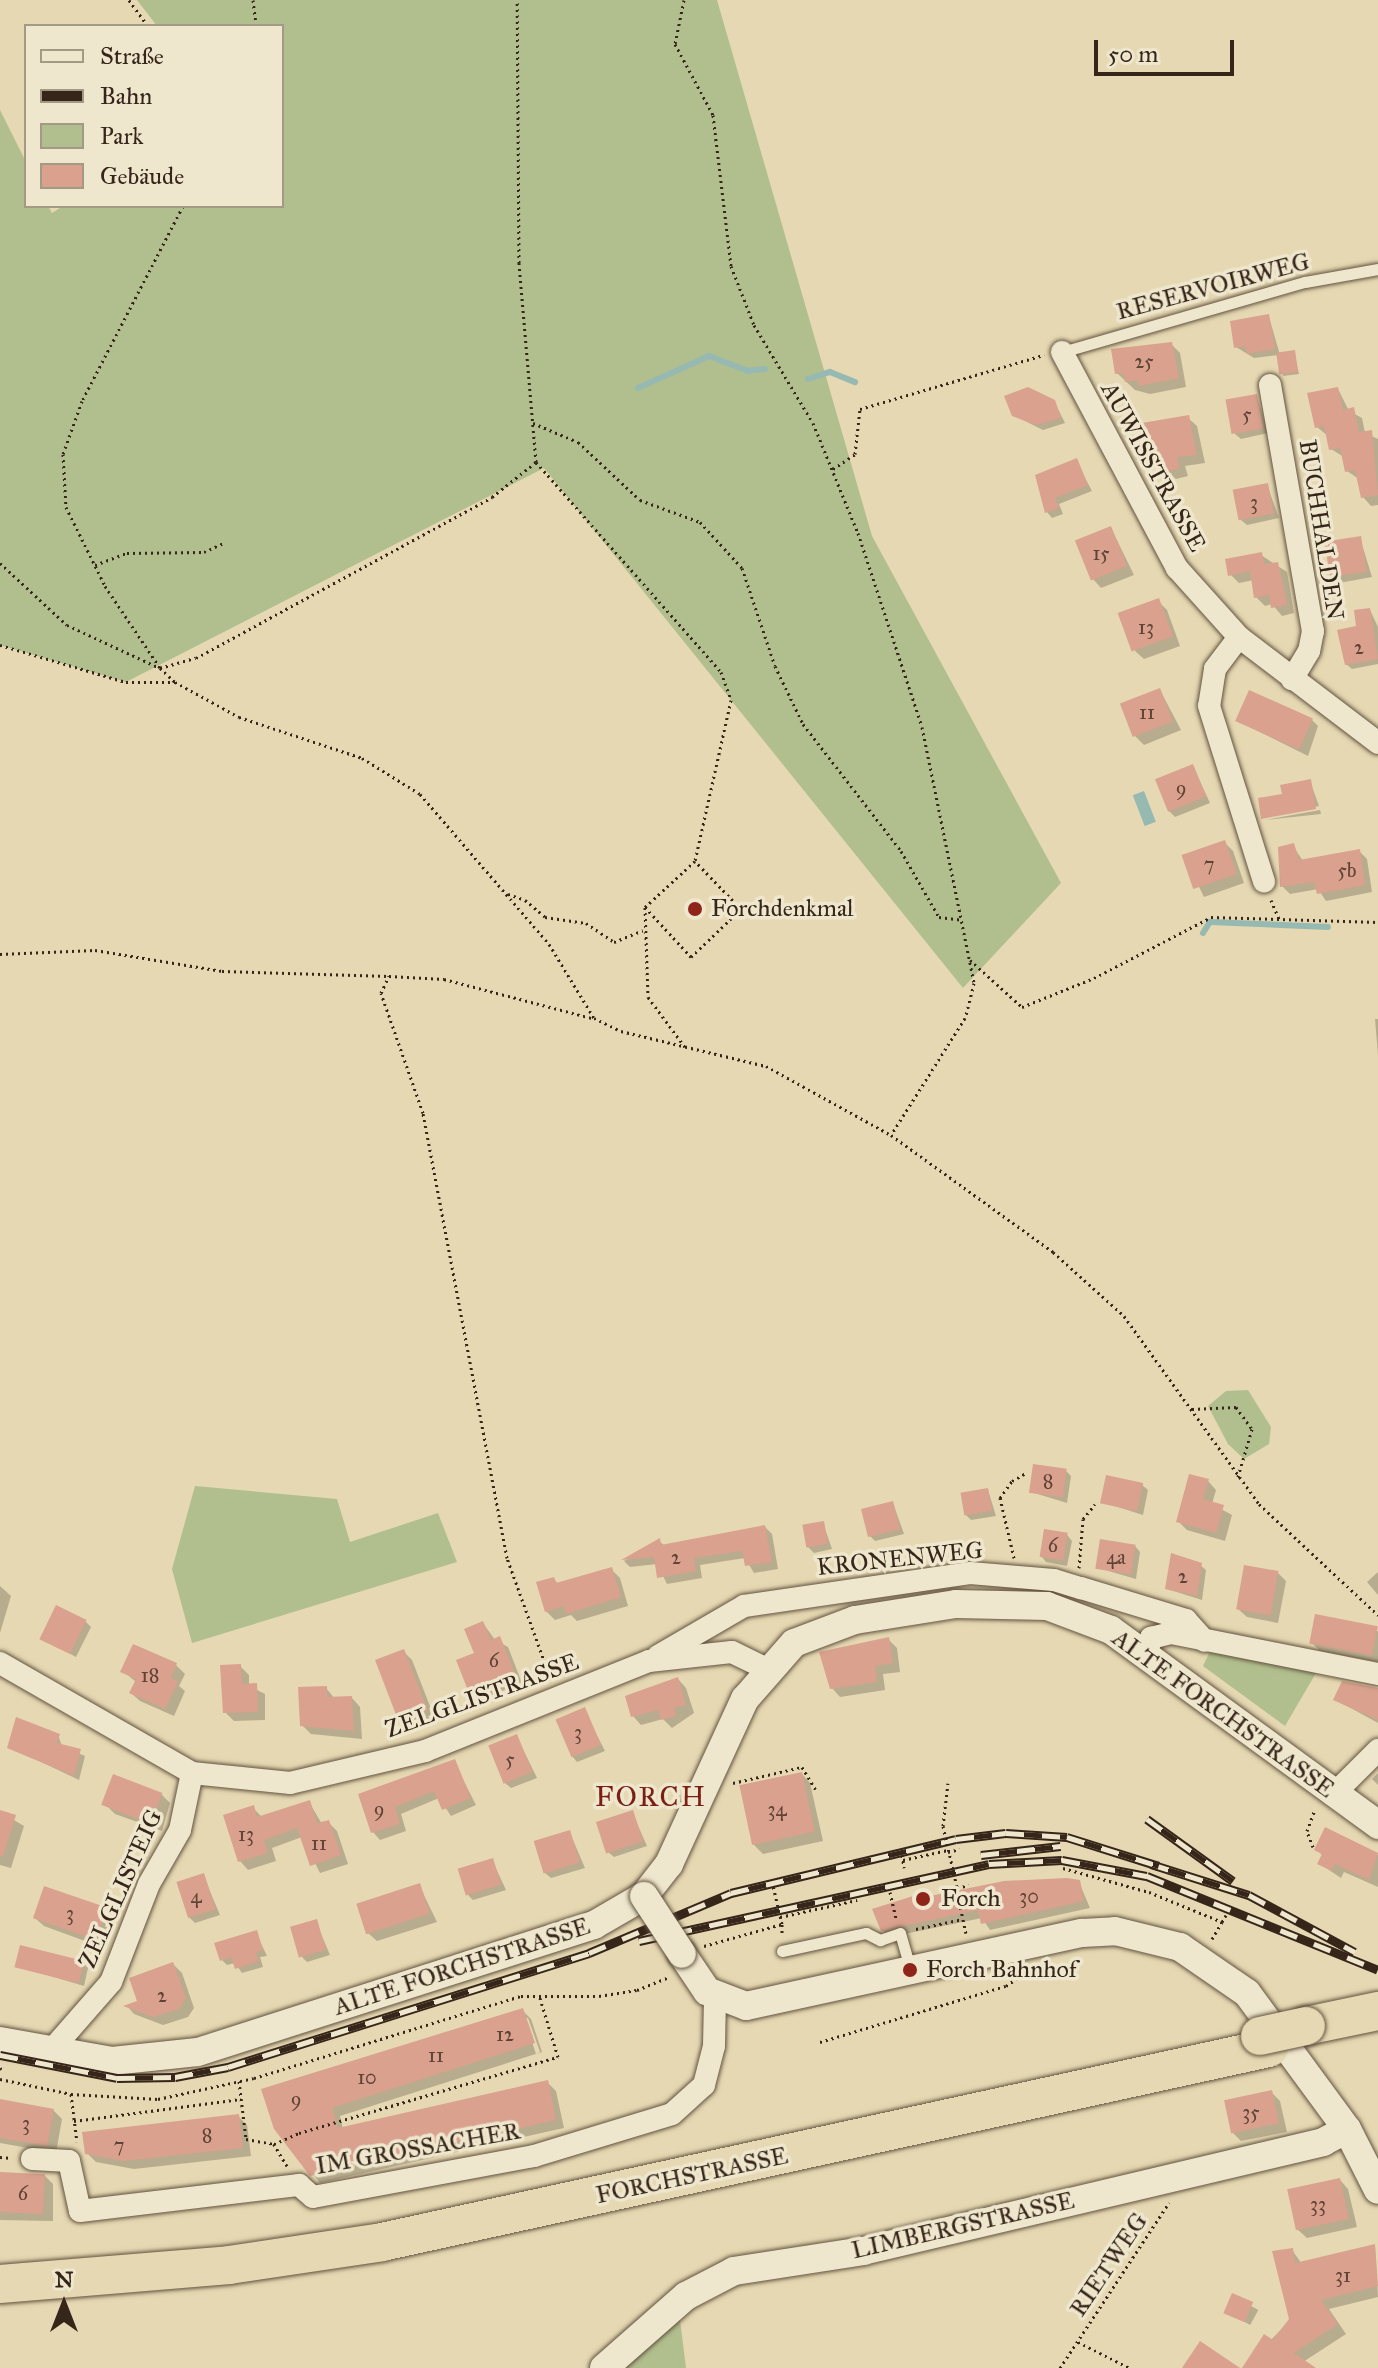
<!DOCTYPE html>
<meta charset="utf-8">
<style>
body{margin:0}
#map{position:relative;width:1378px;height:2368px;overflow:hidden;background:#e5d8b2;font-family:"IM FELL Great Primer",serif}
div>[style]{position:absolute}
.green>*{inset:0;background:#b1bf8e}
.water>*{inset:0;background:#96b9b2;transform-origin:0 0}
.shadow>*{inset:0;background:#0003;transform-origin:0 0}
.stream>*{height:6px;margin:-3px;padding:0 3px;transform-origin:3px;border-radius:3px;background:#96b9b2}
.building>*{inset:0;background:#d9a18e;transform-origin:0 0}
.path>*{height:3px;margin-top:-1.5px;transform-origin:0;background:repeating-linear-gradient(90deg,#362519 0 2px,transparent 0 6px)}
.roads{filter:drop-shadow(0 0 2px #62523f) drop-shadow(0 0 2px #62523f)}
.service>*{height:11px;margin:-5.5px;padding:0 5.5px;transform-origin:5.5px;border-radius:5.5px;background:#eee6cd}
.minor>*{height:22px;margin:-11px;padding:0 11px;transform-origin:11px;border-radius:11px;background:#eee6cd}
.tertiary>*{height:28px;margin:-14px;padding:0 14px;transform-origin:14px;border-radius:14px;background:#eee6cd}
.trunk>*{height:38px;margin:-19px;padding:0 19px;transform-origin:19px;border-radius:19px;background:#e5d8b2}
.rail>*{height:9px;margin-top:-4.5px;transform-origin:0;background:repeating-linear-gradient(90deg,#eee6cd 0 18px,#362519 0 36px);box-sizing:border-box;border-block:2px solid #362519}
.path-bridge>*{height:3px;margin-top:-1.5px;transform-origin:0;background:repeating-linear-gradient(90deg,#362519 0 2px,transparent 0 6px)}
.bridges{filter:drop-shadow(0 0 2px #62523f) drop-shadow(0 0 2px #62523f)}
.tertiary-bridge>*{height:28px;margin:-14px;padding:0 14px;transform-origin:14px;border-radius:14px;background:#eee6cd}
.trunk-bridge>*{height:38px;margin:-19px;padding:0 19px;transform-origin:19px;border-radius:19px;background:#e5d8b2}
.dots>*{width:22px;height:22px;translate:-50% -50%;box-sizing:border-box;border:4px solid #eee6cd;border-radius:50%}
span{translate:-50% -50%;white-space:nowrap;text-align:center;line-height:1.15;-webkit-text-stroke:7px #eee6cd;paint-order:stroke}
.number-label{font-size:20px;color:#5f4436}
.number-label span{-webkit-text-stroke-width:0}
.street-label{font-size:24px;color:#362519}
.poi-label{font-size:24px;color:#362519}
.left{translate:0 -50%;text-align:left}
.quarter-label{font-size:28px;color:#7a1f14;letter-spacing:2px}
.legend{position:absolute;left:24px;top:24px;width:260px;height:184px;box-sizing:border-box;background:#eee6cd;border:2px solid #a49985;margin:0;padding:10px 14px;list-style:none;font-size:24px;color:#362519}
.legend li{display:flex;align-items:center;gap:16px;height:40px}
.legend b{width:40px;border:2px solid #a49985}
.north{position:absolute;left:24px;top:2264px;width:80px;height:80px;-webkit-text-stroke:6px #eee6cd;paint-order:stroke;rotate:0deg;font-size:22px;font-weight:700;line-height:32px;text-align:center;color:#362519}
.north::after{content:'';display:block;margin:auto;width:28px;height:36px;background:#362519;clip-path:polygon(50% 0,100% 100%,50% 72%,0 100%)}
.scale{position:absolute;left:1094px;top:40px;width:140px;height:36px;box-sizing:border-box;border:4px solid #362519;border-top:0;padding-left:10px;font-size:24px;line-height:28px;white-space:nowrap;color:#362519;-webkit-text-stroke:6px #eee6cd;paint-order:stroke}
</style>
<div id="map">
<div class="green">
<i style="clip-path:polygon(137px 0,717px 0,872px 536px,1061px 883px,963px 988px,544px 468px,126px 682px,0 645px,0 110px,26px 162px,26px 206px,48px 206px,52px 213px,63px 206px,282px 206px,282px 26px,157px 26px)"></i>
<i style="clip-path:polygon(1248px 1390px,1271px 1427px,1269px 1444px,1244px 1459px,1228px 1444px,1208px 1406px,1226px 1391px)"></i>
<i style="clip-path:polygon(195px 1486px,337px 1499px,350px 1542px,438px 1513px,457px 1562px,192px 1643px,172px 1569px)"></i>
<i style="clip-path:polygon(1210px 1651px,1316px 1673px,1285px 1726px,1203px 1666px)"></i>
<i style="clip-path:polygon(679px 2312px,686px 2368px,615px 2368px)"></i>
</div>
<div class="water">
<i style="left:1144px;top:791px;width:33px;height:12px;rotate:69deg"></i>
</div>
<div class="shadow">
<i style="clip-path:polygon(1269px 317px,1280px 355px,1294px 352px,1299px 374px,1283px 376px,1278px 355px,1254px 358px,1236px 347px)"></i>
<i style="clip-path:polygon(1171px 344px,1180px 353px,1186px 387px,1150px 394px,1135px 390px,1117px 373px)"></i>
<i style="clip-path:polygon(1338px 389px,1349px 411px,1362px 418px,1365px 433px,1378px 439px,1378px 505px,1371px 506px,1363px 497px,1359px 479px,1347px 471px,1344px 457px,1331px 449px,1328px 436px,1317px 427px)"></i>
<i style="clip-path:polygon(1257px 396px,1268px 433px,1241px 439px,1235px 434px)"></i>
<i style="clip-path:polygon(1054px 401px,1065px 423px,1043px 430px,1013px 415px)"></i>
<i style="clip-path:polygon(1188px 418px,1197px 426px,1205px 463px,1185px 466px,1188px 476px,1176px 479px,1150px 457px)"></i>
<i style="clip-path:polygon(1076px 461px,1092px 491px,1059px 504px,1063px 514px,1052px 518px,1047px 512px)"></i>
<i style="clip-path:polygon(1267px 485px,1279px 518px,1247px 525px,1241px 520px)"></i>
<i style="clip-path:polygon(1111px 528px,1134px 575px,1101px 588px,1093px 579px)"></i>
<i style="clip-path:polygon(1360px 538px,1372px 577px,1339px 583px,1334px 578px)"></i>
<i style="clip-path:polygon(1261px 555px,1287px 572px,1294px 613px,1282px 616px,1272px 604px,1265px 606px,1256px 597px,1254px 580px,1239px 583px,1230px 574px)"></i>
<i style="clip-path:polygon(1158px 601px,1167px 610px,1180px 646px,1144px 659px,1135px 651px)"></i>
<i style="clip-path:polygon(1370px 610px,1378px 627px,1378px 664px,1352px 669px,1346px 664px)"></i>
<i style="clip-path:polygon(1160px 690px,1181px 730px,1144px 745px,1135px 736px)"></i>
<i style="clip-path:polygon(1312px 720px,1318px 726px,1308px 756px,1240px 722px)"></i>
<i style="clip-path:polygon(1193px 766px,1210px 803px,1175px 817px,1169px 811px)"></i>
<i style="clip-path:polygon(1310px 781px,1319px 806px,1263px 818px,1260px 799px,1285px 795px,1283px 787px)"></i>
<i style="clip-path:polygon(1320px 810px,1321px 814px,1265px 820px)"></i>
<i style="clip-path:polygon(1224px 842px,1233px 851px,1244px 883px,1204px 897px,1184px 856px)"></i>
<i style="clip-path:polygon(1293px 846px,1303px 861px,1359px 851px,1367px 859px,1372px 892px,1326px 901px,1318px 889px,1290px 894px,1282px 886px)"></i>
<i style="clip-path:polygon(1375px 1019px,1378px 1019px,1378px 1055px)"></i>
<i style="clip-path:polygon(1066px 1471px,1071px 1476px,1067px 1503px,1031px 1492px)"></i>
<i style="clip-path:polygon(1208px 1481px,1216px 1490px,1212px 1504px,1232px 1515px,1225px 1541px,1187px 1530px,1178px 1521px)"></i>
<i style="clip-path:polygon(1142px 1485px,1148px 1490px,1143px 1515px,1102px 1502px)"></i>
<i style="clip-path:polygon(988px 1490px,996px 1516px,971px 1520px,966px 1515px)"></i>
<i style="clip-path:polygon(893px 1503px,904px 1534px,875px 1541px,870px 1536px)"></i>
<i style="clip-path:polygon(823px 1523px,832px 1549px,814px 1553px,808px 1547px)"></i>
<i style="clip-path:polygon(765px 1527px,772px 1534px,778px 1569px,754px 1573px,745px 1558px,700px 1565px,702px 1578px,667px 1584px,657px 1564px,630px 1567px,624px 1561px,659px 1541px,665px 1546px)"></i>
<i style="clip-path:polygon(1067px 1535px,1072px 1541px,1067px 1566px,1046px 1562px,1041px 1556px)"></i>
<i style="clip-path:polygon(1135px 1546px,1140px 1552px,1136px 1579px,1098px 1568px)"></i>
<i style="clip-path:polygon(1200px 1565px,1206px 1570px,1202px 1600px,1167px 1589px)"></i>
<i style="clip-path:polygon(611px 1569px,620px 1578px,628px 1606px,577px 1621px,571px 1615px,555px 1620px,546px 1611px,554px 1579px,559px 1585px)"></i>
<i style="clip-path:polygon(1277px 1572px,1286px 1581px,1278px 1623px,1247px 1617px,1238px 1609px)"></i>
<i style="clip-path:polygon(1378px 1572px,1378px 1595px,1367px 1582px)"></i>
<i style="clip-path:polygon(0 1586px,11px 1596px,0 1633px)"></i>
<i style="clip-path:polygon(85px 1621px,91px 1627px,76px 1657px,43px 1639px)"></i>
<i style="clip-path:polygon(483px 1623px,495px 1640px,508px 1647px,522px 1683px,480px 1700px,471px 1692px)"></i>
<i style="clip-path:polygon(1378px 1631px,1378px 1662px,1320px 1651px,1311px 1642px)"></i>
<i style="clip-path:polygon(888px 1639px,897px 1648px,900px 1672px,883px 1674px,885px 1690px,840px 1697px,832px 1688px,821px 1653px)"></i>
<i style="clip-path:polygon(404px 1652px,412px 1660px,435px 1719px,409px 1729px,401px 1721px)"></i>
<i style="clip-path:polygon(176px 1665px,185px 1674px,179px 1686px,185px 1691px,174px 1716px,140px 1701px,131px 1693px,136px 1682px,123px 1671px)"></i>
<i style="clip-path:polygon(240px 1666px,249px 1675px,249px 1686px,265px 1694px,265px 1720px,234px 1721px,225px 1712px)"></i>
<i style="clip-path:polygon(678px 1679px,686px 1688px,694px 1713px,672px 1728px,663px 1719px,641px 1725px,633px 1716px)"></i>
<i style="clip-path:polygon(326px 1688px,335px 1699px,352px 1698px,360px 1707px,362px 1739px,311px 1734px,302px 1725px)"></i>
<i style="clip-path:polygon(1378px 1692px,1378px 1723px,1336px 1700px)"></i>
<i style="clip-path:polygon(584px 1710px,605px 1751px,577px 1762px,572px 1756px)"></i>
<i style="clip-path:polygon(58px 1735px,62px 1746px,85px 1756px,79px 1780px,10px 1747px)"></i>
<i style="clip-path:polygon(517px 1737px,537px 1778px,511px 1788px,505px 1783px)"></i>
<i style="clip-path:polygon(454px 1762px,476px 1805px,451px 1816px,439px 1798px,401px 1814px,406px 1831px,380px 1840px,373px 1832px,361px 1795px)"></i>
<i style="clip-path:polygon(1378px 1773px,1378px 1785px,1372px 1779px)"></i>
<i style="clip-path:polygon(802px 1774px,810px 1783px,823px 1841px,763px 1854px,754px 1845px)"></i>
<i style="clip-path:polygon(161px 1794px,170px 1803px,162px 1831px,115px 1814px,106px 1805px)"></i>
<i style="clip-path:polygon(309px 1802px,322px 1824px,328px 1822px,337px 1831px,348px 1864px,320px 1873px,302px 1837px,272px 1848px,276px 1861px,248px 1870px,240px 1861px,253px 1808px,263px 1818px)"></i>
<i style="clip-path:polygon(0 1812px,24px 1826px,11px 1868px,0 1865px)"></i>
<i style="clip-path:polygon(632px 1812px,647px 1846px,614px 1857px,608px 1852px)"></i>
<i style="clip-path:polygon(1326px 1830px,1378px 1855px,1378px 1887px,1344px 1872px,1341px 1878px,1320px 1864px,1323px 1856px,1317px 1850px)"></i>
<i style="clip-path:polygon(570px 1833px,585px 1868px,551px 1878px,545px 1873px)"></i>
<i style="clip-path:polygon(492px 1860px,506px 1890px,473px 1900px,468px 1895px)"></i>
<i style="clip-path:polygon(203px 1875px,220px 1915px,195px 1923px,189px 1917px)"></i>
<i style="clip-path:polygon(1079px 1882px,1090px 1908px,990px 1930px,982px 1918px,890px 1937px,882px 1930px,928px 1893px,932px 1897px)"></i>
<i style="clip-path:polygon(419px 1885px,437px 1922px,377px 1941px,368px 1933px)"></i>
<i style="clip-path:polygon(106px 1910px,114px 1919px,104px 1948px,44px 1926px,35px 1918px)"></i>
<i style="clip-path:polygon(316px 1922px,330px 1955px,307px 1962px,302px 1957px)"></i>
<i style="clip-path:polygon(256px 1933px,267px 1956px,260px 1957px,263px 1967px,242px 1973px,235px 1963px,227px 1965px,222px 1960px)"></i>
<i style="clip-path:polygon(83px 1963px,88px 1968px,84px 1986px,17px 1966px)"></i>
<i style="clip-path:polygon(173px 1964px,182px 1973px,194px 2008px,188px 2017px,163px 2025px,134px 2014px,127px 2006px,140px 2002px)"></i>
<i style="clip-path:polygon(evenodd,523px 2011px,531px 2019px,542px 2052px,340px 2116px,343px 2129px,547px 2082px,556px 2091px,564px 2128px,320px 2183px,276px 2128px,523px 2011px,524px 2018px,528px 2018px,540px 2052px,536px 2054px,524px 2018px)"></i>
<i style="clip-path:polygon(1271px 2092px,1280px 2101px,1287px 2132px,1241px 2141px,1232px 2132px)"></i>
<i style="clip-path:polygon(0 2101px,54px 2111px,62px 2119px,56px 2153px,0 2143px)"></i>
<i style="clip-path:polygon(238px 2116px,247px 2125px,251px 2156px,134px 2169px,96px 2162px,87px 2153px)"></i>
<i style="clip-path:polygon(0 2175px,45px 2176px,53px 2184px,53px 2221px,0 2220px)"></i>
<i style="clip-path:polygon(1340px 2180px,1348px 2189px,1357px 2227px,1307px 2238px,1298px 2230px)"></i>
<i style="clip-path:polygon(1375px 2246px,1378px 2297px,1329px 2309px,1346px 2334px,1303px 2362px,1311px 2368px,1244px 2368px,1291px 2319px,1292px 2250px,1302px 2264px)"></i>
<i style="left:1233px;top:2296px;width:29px;height:17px;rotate:29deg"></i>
</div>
<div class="stream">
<i style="left:808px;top:379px;width:23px;rotate:-18deg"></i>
<i style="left:830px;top:372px;width:27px;rotate:22deg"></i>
<i style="left:638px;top:388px;width:78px;rotate:-24.3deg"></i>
<i style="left:709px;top:356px;width:42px;rotate:21deg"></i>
<i style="left:748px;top:371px;width:17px;rotate:-7deg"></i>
<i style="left:1203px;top:933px;width:13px;rotate:-58deg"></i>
<i style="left:1210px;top:922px;width:118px;rotate:2.4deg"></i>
</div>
<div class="building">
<i style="clip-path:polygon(1269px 314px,1275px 349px,1247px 354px,1245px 346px,1234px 348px,1230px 321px)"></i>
<i style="clip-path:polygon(1172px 342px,1179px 378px,1139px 386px,1138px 380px,1125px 382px,1123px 373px,1115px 374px,1111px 349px)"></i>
<i style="left:1295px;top:350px;width:22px;height:19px;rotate:82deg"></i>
<i style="clip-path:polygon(1028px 387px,1055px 400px,1061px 418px,1036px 425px,1012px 416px,1004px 396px)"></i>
<i style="clip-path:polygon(1338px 387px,1343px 410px,1354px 407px,1359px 432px,1372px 430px,1378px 495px,1361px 498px,1355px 470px,1345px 472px,1340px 448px,1329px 450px,1324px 426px,1315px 428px,1307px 393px)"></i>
<i style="left:1257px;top:394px;width:35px;height:32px;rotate:80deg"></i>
<i style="clip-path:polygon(1189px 415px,1197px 455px,1177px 457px,1180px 468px,1166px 472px,1158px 457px,1148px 458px,1136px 424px)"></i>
<i style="clip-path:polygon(1077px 458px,1088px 485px,1055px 498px,1059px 508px,1045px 513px,1035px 475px)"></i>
<i style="left:1268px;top:483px;width:31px;height:36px;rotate:79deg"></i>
<i style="left:1111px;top:526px;width:43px;height:39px;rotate:68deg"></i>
<i style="left:1361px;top:536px;width:36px;height:37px;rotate:81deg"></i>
<i style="clip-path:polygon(1262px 552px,1264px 564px,1278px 562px,1287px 605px,1271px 608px,1269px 595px,1254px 598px,1250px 571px,1228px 576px,1225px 559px)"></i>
<i style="left:1159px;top:598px;width:41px;height:44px;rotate:70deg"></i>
<i style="clip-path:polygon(1370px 608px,1378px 659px,1345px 665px,1337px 630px,1356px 626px,1354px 610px)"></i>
<i style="left:1160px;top:688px;width:36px;height:43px;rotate:69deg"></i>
<i style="left:1249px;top:690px;width:70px;height:34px;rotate:24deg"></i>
<i style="left:1193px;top:764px;width:35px;height:41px;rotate:68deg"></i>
<i style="clip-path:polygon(1311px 779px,1316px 809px,1261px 819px,1258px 798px,1282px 794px,1280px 785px)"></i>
<i style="left:1225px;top:840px;width:36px;height:46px;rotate:71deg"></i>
<i style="clip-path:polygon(1294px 843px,1299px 860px,1360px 849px,1365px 885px,1317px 894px,1314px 882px,1280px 887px,1278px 847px)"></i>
<i style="left:1033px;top:1464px;width:34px;height:29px;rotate:8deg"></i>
<i style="clip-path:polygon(1189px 1474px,1209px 1479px,1203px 1499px,1224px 1505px,1216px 1533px,1176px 1522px)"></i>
<i style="left:1106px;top:1475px;width:38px;height:29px;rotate:12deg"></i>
<i style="left:988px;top:1488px;width:23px;height:28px;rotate:80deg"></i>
<i style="left:893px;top:1501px;width:29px;height:33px;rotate:76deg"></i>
<i style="left:824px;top:1521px;width:23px;height:22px;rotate:80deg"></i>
<i style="clip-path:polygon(765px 1525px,772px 1562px,745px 1566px,742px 1551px,694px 1558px,696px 1571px,657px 1578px,654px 1557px,621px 1560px,660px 1538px,661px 1545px)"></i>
<i style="left:1044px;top:1529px;width:24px;height:28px;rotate:9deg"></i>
<i style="left:1100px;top:1539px;width:36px;height:30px;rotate:9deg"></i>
<i style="clip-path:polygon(1171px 1553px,1202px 1563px,1197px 1596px,1165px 1589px)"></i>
<i style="left:1244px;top:1565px;width:35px;height:45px;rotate:10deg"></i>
<i style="clip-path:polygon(612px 1567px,621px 1597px,566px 1614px,564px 1606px,545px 1612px,536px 1582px,554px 1577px,556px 1583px)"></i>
<i style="left:56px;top:1605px;width:34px;height:38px;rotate:26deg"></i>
<i style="left:1315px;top:1614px;width:64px;height:30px;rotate:11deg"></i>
<i style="clip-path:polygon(483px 1621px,491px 1640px,500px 1636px,515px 1674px,469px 1693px,456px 1660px,474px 1653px,464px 1629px)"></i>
<i style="clip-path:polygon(889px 1637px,893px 1663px,875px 1666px,877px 1682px,830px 1689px,819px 1652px)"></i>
<i style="clip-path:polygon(133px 1644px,177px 1663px,171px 1678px,178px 1681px,165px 1709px,129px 1693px,136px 1679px,120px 1672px)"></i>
<i style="left:404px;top:1649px;width:66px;height:31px;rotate:69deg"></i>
<i style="clip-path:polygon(241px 1664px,242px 1684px,257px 1683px,258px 1712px,223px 1713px,220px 1665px)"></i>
<i style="clip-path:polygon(678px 1677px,686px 1705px,674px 1708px,676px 1716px,661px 1720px,658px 1710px,631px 1717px,625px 1696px)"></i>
<i style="clip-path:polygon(1342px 1681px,1378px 1688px,1378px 1720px,1333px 1700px)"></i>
<i style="clip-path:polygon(327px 1686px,327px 1697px,352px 1696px,354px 1731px,300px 1726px,298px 1687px)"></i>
<i style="left:585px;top:1707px;width:41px;height:32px;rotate:67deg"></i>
<i style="clip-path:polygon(16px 1717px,60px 1734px,57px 1743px,81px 1749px,74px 1776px,7px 1748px)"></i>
<i style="left:517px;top:1734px;width:41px;height:31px;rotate:68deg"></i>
<i style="clip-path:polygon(455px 1759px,471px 1798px,442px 1810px,434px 1791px,395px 1807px,400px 1824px,371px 1833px,358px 1794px)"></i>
<i style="left:802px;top:1772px;width:61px;height:64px;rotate:78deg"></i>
<i style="left:113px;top:1774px;width:53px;height:33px;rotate:21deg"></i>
<i style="clip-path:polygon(310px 1800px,317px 1823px,329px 1820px,341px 1855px,310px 1866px,297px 1828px,264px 1840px,268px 1853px,238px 1862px,223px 1815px,254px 1805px,257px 1817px)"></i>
<i style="clip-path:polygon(0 1810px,16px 1815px,3px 1856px,0 1856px)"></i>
<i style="left:633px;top:1810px;width:33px;height:39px;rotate:72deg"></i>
<i style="clip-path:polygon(1325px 1827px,1378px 1853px,1369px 1880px,1335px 1864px,1332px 1871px,1317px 1864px,1322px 1854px,1314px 1850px)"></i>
<i style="left:570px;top:1830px;width:34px;height:38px;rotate:73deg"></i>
<i style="left:493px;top:1858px;width:28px;height:37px;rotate:73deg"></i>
<i style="left:204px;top:1873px;width:38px;height:29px;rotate:72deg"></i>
<i style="clip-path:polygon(1067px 1878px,1080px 1880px,1084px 1901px,981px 1924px,978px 1910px,881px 1931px,872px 1909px,929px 1891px,930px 1896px,1004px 1881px)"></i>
<i style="left:420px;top:1883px;width:32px;height:67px;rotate:72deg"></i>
<i style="left:44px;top:1886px;width:67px;height:34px;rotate:19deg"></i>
<i style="left:317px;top:1919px;width:32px;height:28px;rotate:74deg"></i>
<i style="clip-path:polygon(257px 1930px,263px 1950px,256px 1952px,259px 1961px,235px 1969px,231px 1957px,220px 1961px,214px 1943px)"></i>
<i style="left:20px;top:1945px;width:66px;height:23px;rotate:14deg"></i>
<i style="clip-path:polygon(173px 1962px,186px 1998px,179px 2009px,153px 2017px,123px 2006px,137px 2001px,129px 1978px)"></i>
<i style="clip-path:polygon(523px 2008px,535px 2043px,332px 2108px,338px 2128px,548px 2080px,556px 2120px,310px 2176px,274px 2129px,261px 2089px)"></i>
<i style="left:1272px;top:2090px;width:34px;height:49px;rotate:78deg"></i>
<i style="clip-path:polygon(0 2099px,54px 2109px,47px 2146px,0 2138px)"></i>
<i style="clip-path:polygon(239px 2114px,243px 2148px,124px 2161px,85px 2154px,82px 2132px)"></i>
<i style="left:0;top:2172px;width:45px;height:40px;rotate:3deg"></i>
<i style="left:1340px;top:2178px;width:42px;height:54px;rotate:78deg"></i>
<i style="clip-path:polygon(1375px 2244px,1378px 2286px,1321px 2300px,1338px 2324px,1294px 2353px,1316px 2368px,1242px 2368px,1264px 2334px,1273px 2340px,1289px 2319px,1272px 2251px,1293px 2248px,1295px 2263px)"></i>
<i style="left:1232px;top:2293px;width:23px;height:22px;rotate:23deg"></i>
<i style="clip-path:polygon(1200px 2341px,1240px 2368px,1182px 2368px)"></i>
</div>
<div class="path">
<i style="left:129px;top:0;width:32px;rotate:54deg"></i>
<i style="left:253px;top:0;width:26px;rotate:83deg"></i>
<i style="left:684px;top:0;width:45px;rotate:101.6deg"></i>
<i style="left:675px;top:44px;width:81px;rotate:61.8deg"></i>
<i style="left:713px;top:115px;width:152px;rotate:83.2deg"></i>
<i style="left:731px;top:266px;width:63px;rotate:68.7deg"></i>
<i style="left:754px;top:325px;width:114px;rotate:59deg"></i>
<i style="left:813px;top:423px;width:119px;rotate:67.8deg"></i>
<i style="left:858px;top:533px;width:204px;rotate:71.7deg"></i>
<i style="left:922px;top:727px;width:261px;rotate:78.5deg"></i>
<i style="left:974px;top:983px;width:36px;rotate:104deg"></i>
<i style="left:965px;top:1018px;width:138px;rotate:122.3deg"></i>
<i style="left:183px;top:206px;width:220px;rotate:117.4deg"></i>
<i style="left:82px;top:401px;width:56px;rotate:109.7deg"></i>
<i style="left:63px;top:454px;width:53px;rotate:86.8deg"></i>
<i style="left:66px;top:507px;width:88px;rotate:63.7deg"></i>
<i style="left:105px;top:586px;width:99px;rotate:56.1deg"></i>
<i style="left:160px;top:668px;width:21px;rotate:43deg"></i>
<i style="left:175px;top:682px;width:73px;rotate:28.7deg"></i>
<i style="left:239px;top:717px;width:130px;rotate:18.4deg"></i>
<i style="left:362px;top:758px;width:68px;rotate:31.8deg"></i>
<i style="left:420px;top:794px;width:198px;rotate:49.3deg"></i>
<i style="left:549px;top:944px;width:87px;rotate:58.7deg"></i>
<i style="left:594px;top:1018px;width:30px;rotate:26deg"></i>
<i style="left:621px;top:1031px;width:149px;rotate:13.6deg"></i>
<i style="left:766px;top:1066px;width:143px;rotate:28.9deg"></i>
<i style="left:891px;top:1135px;width:200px;rotate:35.8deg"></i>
<i style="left:1053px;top:1252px;width:96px;rotate:42deg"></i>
<i style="left:1124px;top:1316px;width:231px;rotate:54.3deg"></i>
<i style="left:1259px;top:1504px;width:163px;rotate:43deg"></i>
<i style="left:533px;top:423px;width:49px;rotate:22.9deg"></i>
<i style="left:578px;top:442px;width:85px;rotate:43.1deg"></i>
<i style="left:640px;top:500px;width:64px;rotate:20.1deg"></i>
<i style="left:700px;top:522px;width:62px;rotate:47.6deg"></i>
<i style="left:742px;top:568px;width:103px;rotate:71.4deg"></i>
<i style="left:775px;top:666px;width:64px;rotate:64.2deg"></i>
<i style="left:803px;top:724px;width:160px;rotate:52.3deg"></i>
<i style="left:901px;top:851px;width:76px;rotate:60.1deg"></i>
<i style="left:939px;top:917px;width:23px;rotate:7deg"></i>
<i style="left:536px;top:462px;width:280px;rotate:48.6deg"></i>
<i style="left:721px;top:672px;width:30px;rotate:70deg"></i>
<i style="left:731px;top:700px;width:165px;rotate:102.6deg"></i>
<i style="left:833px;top:469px;width:27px;rotate:-34deg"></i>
<i style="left:855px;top:454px;width:45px;rotate:-83.7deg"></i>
<i style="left:860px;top:409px;width:192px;rotate:-16.4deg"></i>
<i style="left:0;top:563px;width:91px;rotate:42.8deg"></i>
<i style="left:67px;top:625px;width:102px;rotate:24.8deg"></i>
<i style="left:160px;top:668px;width:37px;rotate:-16deg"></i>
<i style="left:196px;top:658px;width:337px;rotate:-28.5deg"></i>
<i style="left:492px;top:497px;width:56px;rotate:-38.5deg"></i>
<i style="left:536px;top:462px;width:200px;rotate:-94.9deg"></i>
<i style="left:519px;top:263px;width:263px;rotate:-90.4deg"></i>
<i style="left:95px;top:565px;width:34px;rotate:-21deg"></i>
<i style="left:127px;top:553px;width:77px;rotate:-0.7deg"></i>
<i style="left:204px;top:552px;width:23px;rotate:-25deg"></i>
<i style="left:0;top:645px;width:131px;rotate:16.4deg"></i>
<i style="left:126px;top:682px;width:49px"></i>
<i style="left:508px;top:894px;width:18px;rotate:19deg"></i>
<i style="left:525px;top:900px;width:26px;rotate:40deg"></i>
<i style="left:545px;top:917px;width:41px;rotate:8.3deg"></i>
<i style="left:586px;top:923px;width:34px;rotate:34deg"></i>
<i style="left:614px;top:942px;width:31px;rotate:-22deg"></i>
<i style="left:1271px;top:900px;width:21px;rotate:67deg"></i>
<i style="left:645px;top:907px;width:68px;rotate:47.4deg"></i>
<i style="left:691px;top:957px;width:69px;rotate:-43.8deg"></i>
<i style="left:741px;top:909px;width:66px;rotate:-133.8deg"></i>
<i style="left:695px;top:861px;width:68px;rotate:137.4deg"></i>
<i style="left:645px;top:907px;width:90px;rotate:88.1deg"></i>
<i style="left:648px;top:997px;width:62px;rotate:53.5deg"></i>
<i style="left:0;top:954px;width:95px;rotate:-2.4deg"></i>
<i style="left:95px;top:950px;width:129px;rotate:9.4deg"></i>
<i style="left:222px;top:971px;width:167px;rotate:1.7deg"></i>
<i style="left:970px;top:960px;width:70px;rotate:42.1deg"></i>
<i style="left:1022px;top:1007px;width:78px;rotate:-21.9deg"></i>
<i style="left:1094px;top:978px;width:132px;rotate:-27.5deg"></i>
<i style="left:1211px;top:917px;width:167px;rotate:1.7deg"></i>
<i style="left:1192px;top:1409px;width:44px;rotate:-2.6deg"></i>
<i style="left:1236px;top:1407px;width:27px;rotate:54deg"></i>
<i style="left:1252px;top:1429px;width:53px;rotate:106.4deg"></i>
<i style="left:1014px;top:1558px;width:62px;rotate:-103.1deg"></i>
<i style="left:1000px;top:1498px;width:21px;rotate:-55deg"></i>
<i style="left:1012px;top:1481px;width:16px;rotate:-30deg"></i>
<i style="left:1079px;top:1568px;width:49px;rotate:-85.3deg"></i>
<i style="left:1083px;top:1519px;width:19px;rotate:-51deg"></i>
<i style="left:551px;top:1680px;width:130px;rotate:-109.8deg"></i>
<i style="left:507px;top:1558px;width:453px;rotate:-100.7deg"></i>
<i style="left:423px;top:1113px;width:127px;rotate:-109.3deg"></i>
<i style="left:381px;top:993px;width:19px;rotate:-65deg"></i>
<i style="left:389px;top:976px;width:55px;rotate:3.1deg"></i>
<i style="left:444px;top:979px;width:153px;rotate:14.8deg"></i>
<i style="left:733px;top:1783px;width:71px;rotate:-13.1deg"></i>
<i style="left:802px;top:1767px;width:26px;rotate:59deg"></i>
<i style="left:943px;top:1826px;width:43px;rotate:-83.4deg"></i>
<i style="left:1313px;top:1847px;width:17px;rotate:-111deg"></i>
<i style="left:1307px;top:1831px;width:23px;rotate:-70deg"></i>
<i style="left:948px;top:1852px;width:12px;rotate:-14deg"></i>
<i style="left:902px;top:1855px;width:13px;rotate:81deg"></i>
<i style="left:903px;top:1860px;width:46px;rotate:-12.5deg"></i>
<i style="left:1063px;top:1868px;width:89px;rotate:15.6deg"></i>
<i style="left:1149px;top:1892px;width:79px;rotate:22.3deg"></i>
<i style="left:1222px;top:1922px;width:8px;rotate:-60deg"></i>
<i style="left:772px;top:1881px;width:44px;rotate:76.9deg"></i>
<i style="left:957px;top:1888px;width:12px;rotate:-14deg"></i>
<i style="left:890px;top:1892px;width:27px;rotate:77deg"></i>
<i style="left:960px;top:1900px;width:12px;rotate:-14deg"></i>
<i style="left:972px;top:1897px;width:4px;rotate:-104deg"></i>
<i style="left:971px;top:1893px;width:13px;rotate:167deg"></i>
<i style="left:958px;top:1896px;width:38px;rotate:78deg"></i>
<i style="left:780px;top:1917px;width:79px;rotate:-12.4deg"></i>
<i style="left:916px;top:1929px;width:48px;rotate:-12deg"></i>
<i style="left:1212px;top:1939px;width:20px;rotate:-60deg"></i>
<i style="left:704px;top:1946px;width:81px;rotate:-15.8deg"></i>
<i style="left:782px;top:1924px;width:12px;rotate:90deg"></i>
<i style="left:820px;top:2042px;width:194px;rotate:-16.8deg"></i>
<i style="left:1006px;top:1986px;width:28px;rotate:-35deg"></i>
<i style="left:0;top:2068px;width:2px;rotate:27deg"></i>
<i style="left:0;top:2079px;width:73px;rotate:11.9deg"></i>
<i style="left:71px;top:2094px;width:87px;rotate:3.3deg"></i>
<i style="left:158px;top:2099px;width:98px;rotate:-12.3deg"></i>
<i style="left:254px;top:2078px;width:279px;rotate:-17.1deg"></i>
<i style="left:521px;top:1996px;width:78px"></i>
<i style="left:599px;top:1996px;width:38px;rotate:-9deg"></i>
<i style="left:637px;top:1990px;width:35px;rotate:-22deg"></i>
<i style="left:239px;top:2081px;width:58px;rotate:83.1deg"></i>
<i style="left:246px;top:2139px;width:28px;rotate:10deg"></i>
<i style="left:71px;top:2094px;width:48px;rotate:82.9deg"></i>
<i style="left:74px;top:2121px;width:168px;rotate:-7.5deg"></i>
<i style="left:0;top:2157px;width:12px;rotate:5deg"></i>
<i style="left:287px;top:2166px;width:26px;rotate:-121deg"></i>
<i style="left:274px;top:2144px;width:27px;rotate:-24deg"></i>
<i style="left:299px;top:2133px;width:270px;rotate:-16.4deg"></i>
<i style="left:558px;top:2057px;width:65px;rotate:-107deg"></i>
<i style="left:1078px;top:2342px;width:58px;rotate:26.6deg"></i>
<i style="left:1060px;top:2368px;width:198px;rotate:-56.6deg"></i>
</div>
<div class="roads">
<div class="service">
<i style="left:1062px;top:352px;width:253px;rotate:-16.1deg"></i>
<i style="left:1305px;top:282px;width:74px;rotate:-10.1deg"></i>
<i style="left:782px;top:1951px;width:86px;rotate:-12.1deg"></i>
<i style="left:866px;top:1933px;width:16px;rotate:27deg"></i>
<i style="left:880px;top:1940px;width:21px;rotate:-19deg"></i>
<i style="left:900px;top:1933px;width:37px;rotate:74deg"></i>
</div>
<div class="minor">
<i style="left:1062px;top:352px;width:245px;rotate:62deg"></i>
<i style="left:1177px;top:568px;width:93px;rotate:48.1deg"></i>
<i style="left:1239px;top:637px;width:175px;rotate:37.3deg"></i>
<i style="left:1270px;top:385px;width:250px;rotate:80.1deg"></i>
<i style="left:1313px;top:631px;width:20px;rotate:101deg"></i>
<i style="left:1309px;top:651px;width:33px;rotate:121deg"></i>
<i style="left:1239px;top:637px;width:40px;rotate:127deg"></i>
<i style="left:1215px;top:669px;width:37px;rotate:99deg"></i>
<i style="left:1209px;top:706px;width:184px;rotate:72.6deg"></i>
<i style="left:1147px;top:1653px;width:16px;rotate:-75deg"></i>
<i style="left:1151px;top:1638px;width:21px;rotate:-14deg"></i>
<i style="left:1171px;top:1633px;width:211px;rotate:11.2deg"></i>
<i style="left:658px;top:1656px;width:99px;rotate:-30.2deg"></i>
<i style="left:744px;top:1606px;width:228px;rotate:-8.3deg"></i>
<i style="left:970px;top:1573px;width:84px;rotate:4.8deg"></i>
<i style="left:1054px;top:1580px;width:28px;rotate:17deg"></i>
<i style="left:1081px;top:1588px;width:110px;rotate:16.9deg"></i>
<i style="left:1186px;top:1620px;width:28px;rotate:48deg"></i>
<i style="left:0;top:1663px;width:221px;rotate:29.8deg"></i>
<i style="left:192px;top:1773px;width:99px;rotate:5.8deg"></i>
<i style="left:290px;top:1783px;width:139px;rotate:-13.3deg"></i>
<i style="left:425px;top:1751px;width:241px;rotate:-21.9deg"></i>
<i style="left:649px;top:1661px;width:83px;rotate:-6.2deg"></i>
<i style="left:732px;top:1652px;width:39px;rotate:26deg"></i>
<i style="left:1333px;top:1795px;width:64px;rotate:-45deg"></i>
<i style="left:49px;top:2053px;width:94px;rotate:-48.9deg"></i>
<i style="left:111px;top:1982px;width:105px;rotate:-68.8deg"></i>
<i style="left:149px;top:1884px;width:62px;rotate:-60.1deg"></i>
<i style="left:180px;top:1830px;width:58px;rotate:-78.1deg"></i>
<i style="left:32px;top:2159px;width:37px;rotate:3deg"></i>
<i style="left:69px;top:2161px;width:51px;rotate:77.6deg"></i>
<i style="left:80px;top:2211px;width:221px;rotate:-6.8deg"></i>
<i style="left:299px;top:2185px;width:18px;rotate:41deg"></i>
<i style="left:313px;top:2197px;width:225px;rotate:-10.5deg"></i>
<i style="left:534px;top:2156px;width:144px;rotate:-16.9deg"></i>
<i style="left:672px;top:2114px;width:43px;rotate:-42.2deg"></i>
<i style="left:704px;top:2085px;width:40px;rotate:-75.6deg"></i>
<i style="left:714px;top:2046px;width:49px;rotate:-88.8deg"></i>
</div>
<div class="tertiary">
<i style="left:682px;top:1954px;width:45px;rotate:56deg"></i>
<i style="left:707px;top:1991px;width:42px;rotate:21deg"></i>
<i style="left:746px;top:2006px;width:344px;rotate:-12.3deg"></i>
<i style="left:1082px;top:1933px;width:33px;rotate:-3deg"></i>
<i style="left:1115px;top:1931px;width:67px;rotate:13.8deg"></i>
<i style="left:1180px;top:1947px;width:81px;rotate:34.5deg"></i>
<i style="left:1247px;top:1993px;width:169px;rotate:53.7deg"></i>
<i style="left:1347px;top:2129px;width:68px;rotate:63.1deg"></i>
<i style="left:0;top:2041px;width:114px;rotate:10.1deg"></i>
<i style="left:112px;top:2061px;width:86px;rotate:-6deg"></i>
<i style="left:198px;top:2052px;width:416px;rotate:-17.8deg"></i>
<i style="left:594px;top:1925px;width:58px;rotate:-30.1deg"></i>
<i style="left:644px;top:1896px;width:41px;rotate:-52deg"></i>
<i style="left:669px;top:1864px;width:182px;rotate:-65.3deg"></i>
<i style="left:745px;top:1699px;width:74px;rotate:-48.8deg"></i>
<i style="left:794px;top:1643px;width:65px;rotate:-20.7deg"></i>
<i style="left:855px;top:1620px;width:102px;rotate:-9deg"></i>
<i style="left:956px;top:1604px;width:91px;rotate:1.3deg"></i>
<i style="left:1047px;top:1606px;width:68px;rotate:20.6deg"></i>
<i style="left:1111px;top:1630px;width:331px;rotate:36.1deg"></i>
<i style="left:604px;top:2368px;width:109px;rotate:-41.3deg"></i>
<i style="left:686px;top:2296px;width:54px;rotate:-27.5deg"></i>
<i style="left:734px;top:2271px;width:131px;rotate:-8.8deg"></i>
<i style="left:863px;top:2251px;width:473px;rotate:-13.3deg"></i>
<i style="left:1323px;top:2142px;width:27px;rotate:-28deg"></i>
</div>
<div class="trunk">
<i style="left:1306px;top:2026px;width:74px;rotate:-11.8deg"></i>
<i style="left:0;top:2284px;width:230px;rotate:-4.7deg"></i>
<i style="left:229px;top:2265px;width:155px;rotate:-8.5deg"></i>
<i style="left:382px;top:2242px;width:908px;rotate:-12.34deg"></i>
</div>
</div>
<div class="rail">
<i style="left:1147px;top:1819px;width:106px;rotate:35.8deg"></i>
<i style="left:981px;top:1855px;width:80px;rotate:-6.5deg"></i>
<i style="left:1151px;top:1864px;width:103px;rotate:17.6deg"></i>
<i style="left:1249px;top:1895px;width:120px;rotate:28.3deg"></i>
<i style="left:639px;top:1941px;width:358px;rotate:-12.4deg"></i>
<i style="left:989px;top:1864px;width:73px;rotate:-3.1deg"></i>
<i style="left:1062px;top:1860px;width:86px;rotate:10.7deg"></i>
<i style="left:1147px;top:1876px;width:249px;rotate:22.1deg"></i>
<i style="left:0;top:2055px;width:119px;rotate:11.1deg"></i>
<i style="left:117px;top:2078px;width:58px;rotate:-1deg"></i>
<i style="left:175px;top:2077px;width:54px;rotate:-10.7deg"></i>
<i style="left:228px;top:2067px;width:379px;rotate:-17.5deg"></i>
<i style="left:589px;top:1953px;width:154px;rotate:-22.9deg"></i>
<i style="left:731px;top:1893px;width:231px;rotate:-13.5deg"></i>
<i style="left:956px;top:1839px;width:50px;rotate:-6.8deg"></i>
<i style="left:1006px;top:1833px;width:61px;rotate:3.8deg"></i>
<i style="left:1067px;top:1837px;width:96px;rotate:17.5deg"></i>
</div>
<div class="path-bridge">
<i style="left:943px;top:1826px;width:76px;rotate:77.1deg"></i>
</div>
<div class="bridges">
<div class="tertiary-bridge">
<i style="left:644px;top:1896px;width:69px;rotate:56.8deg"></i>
</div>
<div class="trunk-bridge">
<i style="left:1260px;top:2036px;width:47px;rotate:-12.3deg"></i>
</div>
</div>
<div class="dots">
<i style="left:695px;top:909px;background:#8f2418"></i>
<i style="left:923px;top:1899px;background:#8f2418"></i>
<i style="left:910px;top:1970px;background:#8f2418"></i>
</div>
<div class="number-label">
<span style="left:1144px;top:361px">25</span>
<span style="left:1247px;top:414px">5</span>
<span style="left:1254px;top:502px">3</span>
<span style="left:1101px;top:553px">15</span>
<span style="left:1146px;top:627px">13</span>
<span style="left:1359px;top:647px">2</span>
<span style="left:1147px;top:712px">11</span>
<span style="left:1181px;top:788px">9</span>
<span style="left:1209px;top:864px">7</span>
<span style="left:1347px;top:870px">5b</span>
<span style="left:1048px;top:1481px">8</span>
<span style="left:1053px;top:1545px">6</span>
<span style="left:676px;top:1557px">2</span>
<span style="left:1116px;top:1557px">4a</span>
<span style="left:1183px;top:1576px">2</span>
<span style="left:494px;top:1660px">6</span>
<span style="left:150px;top:1675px">18</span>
<span style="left:578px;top:1732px">3</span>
<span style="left:510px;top:1759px">5</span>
<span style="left:379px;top:1809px">9</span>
<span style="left:777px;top:1809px">34</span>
<span style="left:246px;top:1834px">13</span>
<span style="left:319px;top:1843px">11</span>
<span style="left:196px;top:1896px">4</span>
<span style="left:1029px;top:1896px">30</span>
<span style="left:70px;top:1913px">3</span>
<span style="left:162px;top:1995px">2</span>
<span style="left:505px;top:2034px">12</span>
<span style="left:436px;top:2055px">11</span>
<span style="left:367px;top:2077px">10</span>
<span style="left:296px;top:2099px">9</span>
<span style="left:1251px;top:2112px">35</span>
<span style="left:26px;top:2123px">3</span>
<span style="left:207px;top:2135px">8</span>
<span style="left:119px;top:2145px">7</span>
<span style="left:23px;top:2193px">6</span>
<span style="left:1318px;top:2204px">33</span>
<span style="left:1343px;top:2275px">31</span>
</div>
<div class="street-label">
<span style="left:1213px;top:287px;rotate:-15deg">RESERVOIRWEG</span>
<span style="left:1153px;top:467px;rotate:61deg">AUWISSTRASSE</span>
<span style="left:1321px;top:530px;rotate:81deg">BUCHHALDEN</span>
<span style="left:900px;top:1559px;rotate:-6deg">KRONENWEG</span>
<span style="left:482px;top:1696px;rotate:-20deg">ZELGLISTRASSE</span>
<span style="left:1223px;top:1714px;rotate:36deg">ALTE FORCHSTRASSE</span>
<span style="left:121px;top:1889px;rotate:-66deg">ZELGLISTEIG</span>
<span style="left:462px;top:1967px;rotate:-18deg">ALTE FORCHSTRASSE</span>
<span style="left:418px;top:2149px;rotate:-10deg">IM GROSSACHER</span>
<span style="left:692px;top:2176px;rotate:-12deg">FORCHSTRASSE</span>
<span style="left:963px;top:2226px;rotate:-13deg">LIMBERGSTRASSE</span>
<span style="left:1109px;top:2265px;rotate:-56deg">RIETWEG</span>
</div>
<div class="poi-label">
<span class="left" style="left:711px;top:909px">Forchdenkmal</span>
<span class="left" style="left:941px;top:1899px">Forch</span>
<span class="left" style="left:926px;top:1970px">Forch Bahnhof</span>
</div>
<div class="quarter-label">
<span style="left:651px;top:1797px">FORCH</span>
</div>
<ul class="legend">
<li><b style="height:10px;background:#eee6cd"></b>Straße</li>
<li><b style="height:10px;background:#362519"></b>Bahn</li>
<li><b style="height:22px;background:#b1bf8e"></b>Park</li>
<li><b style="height:22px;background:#d9a18e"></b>Gebäude</li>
</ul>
<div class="north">N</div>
<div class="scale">50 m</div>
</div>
